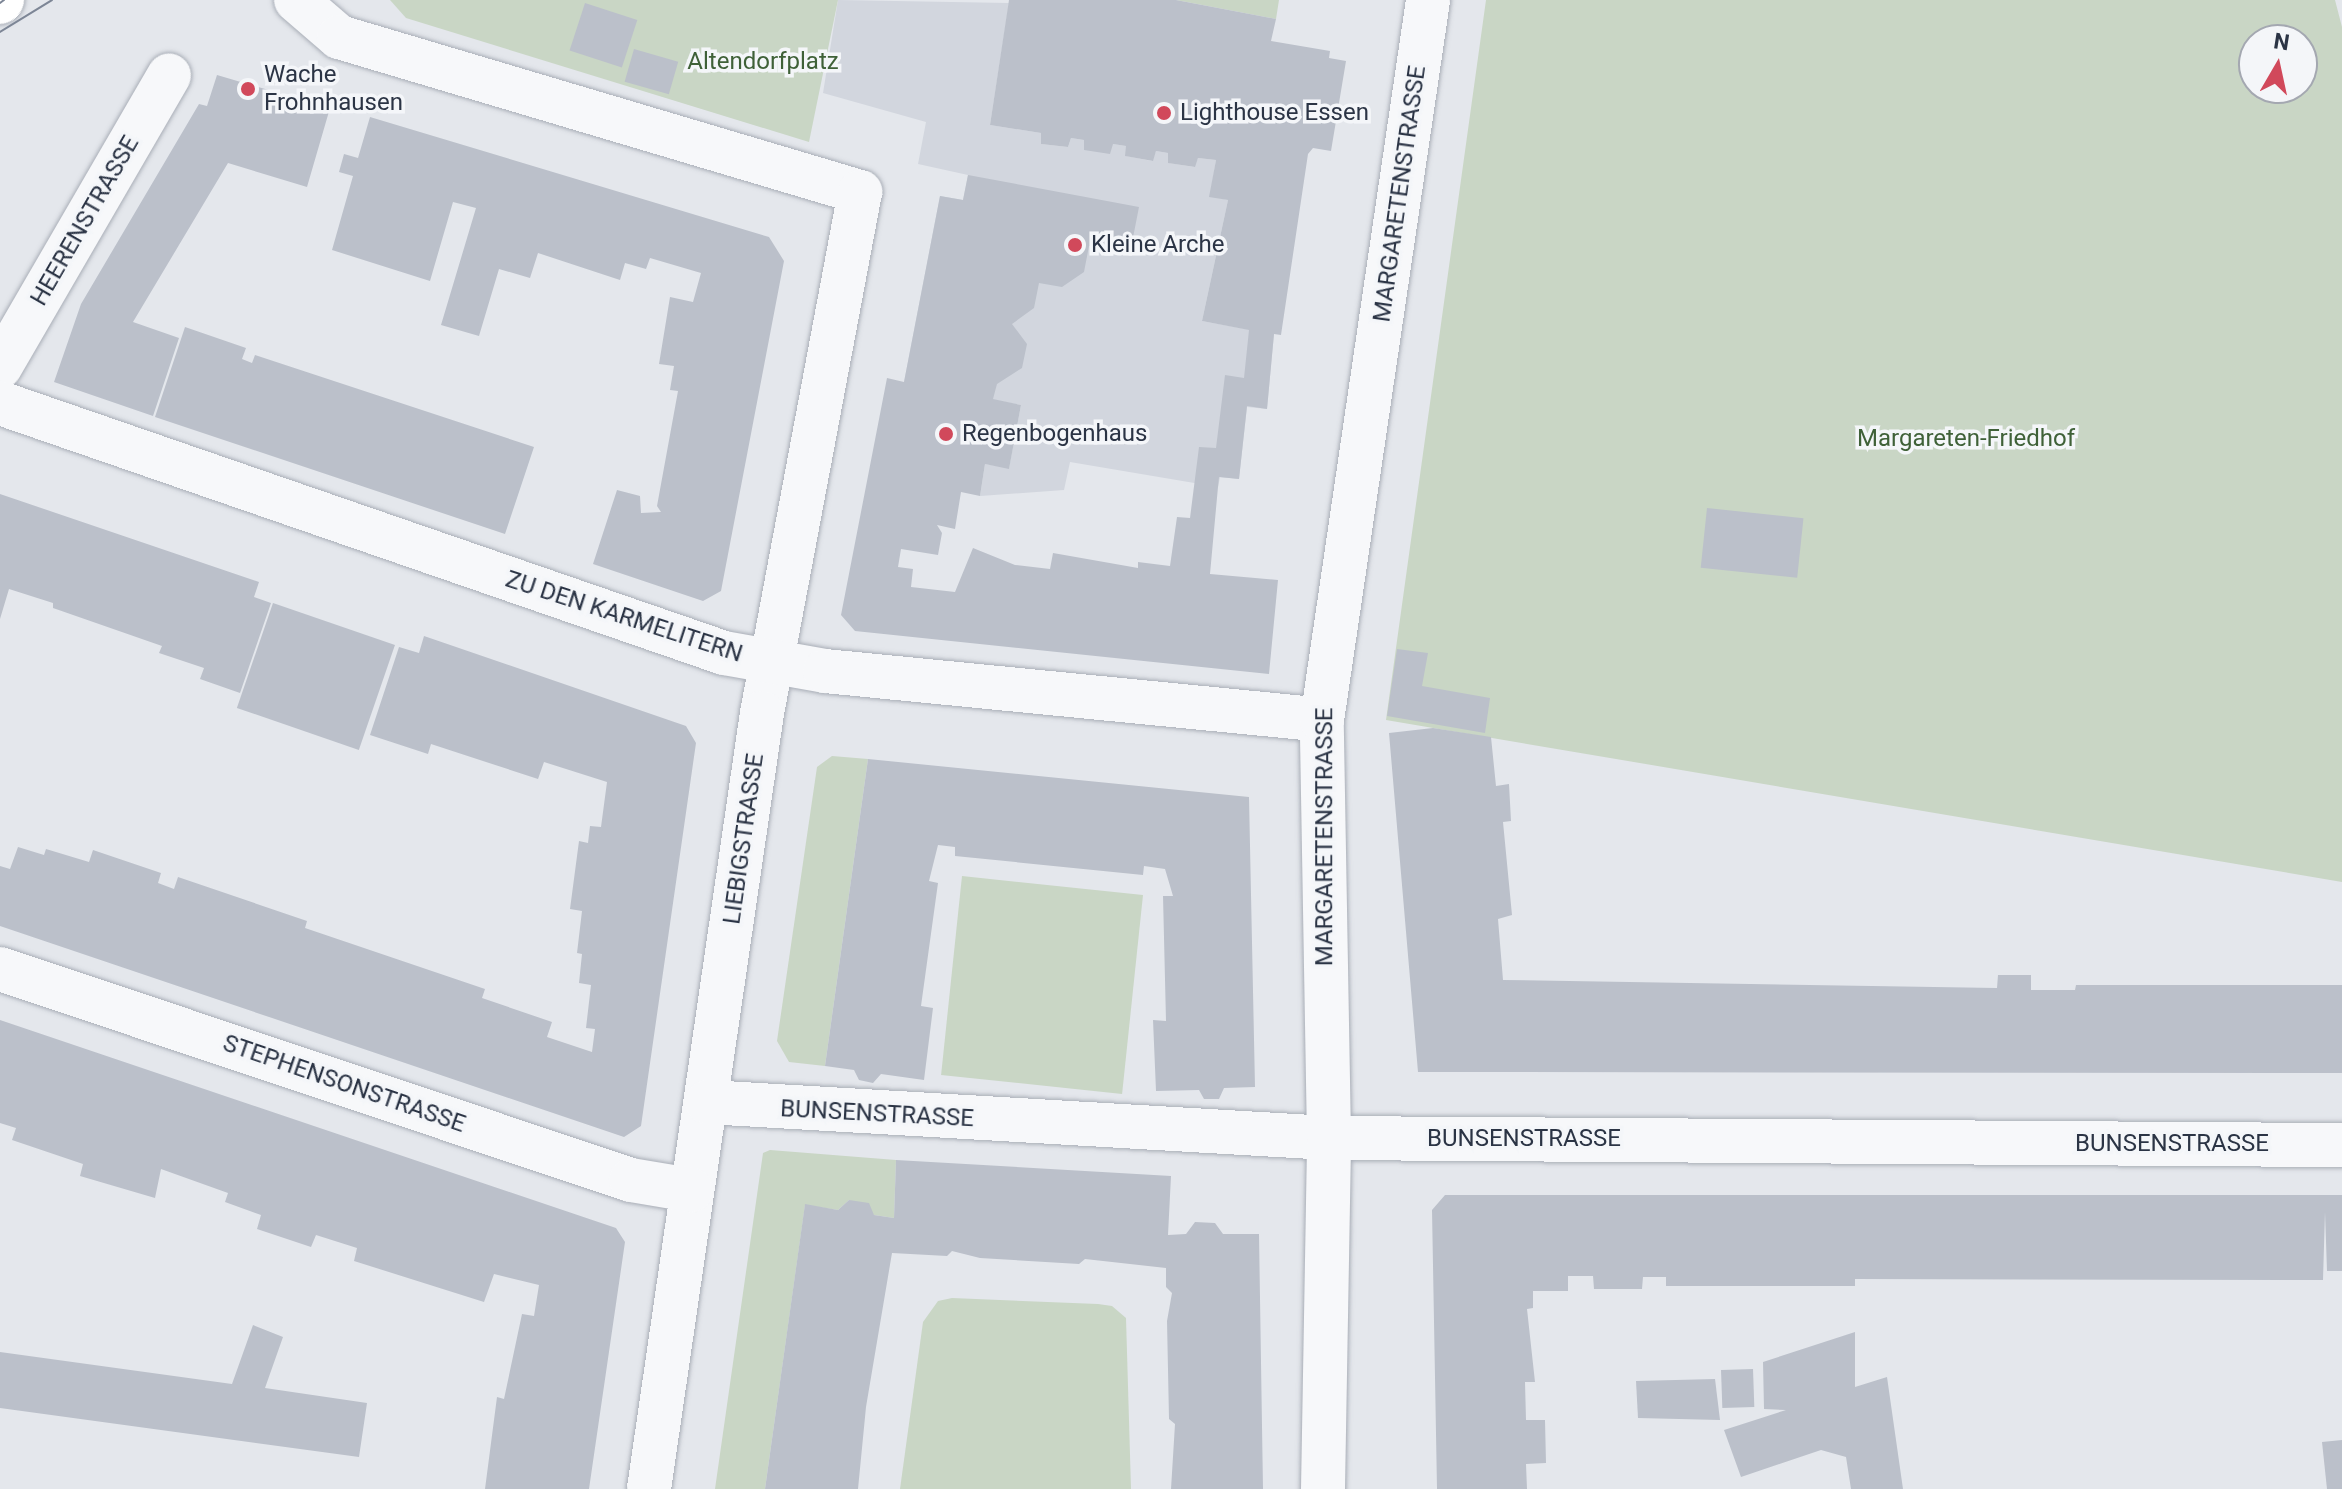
<!DOCTYPE html>
<style>
body{margin:0}
#map{position:relative;width:2342px;height:1489px;overflow:hidden;background:#e4e7ec;font-family:Roboto,sans-serif}
div>[style]{position:absolute}
.built>*{inset:0;background:#d2d6de}
.green>*{inset:0;background:#c9d6c5;transform-origin:0 0}
.building>*{inset:0;background:#bbc0ca;transform-origin:0 0}
.roads{filter:drop-shadow(0 0 2px #a9aeb7) drop-shadow(0 0 2px #a9aeb7)}
.minor>*{height:44px;margin:-22px;padding:0 22px;transform-origin:22px;border-radius:22px;background:#f7f8fa}
.secondary>*{height:44px;margin:-22px;padding:0 22px;transform-origin:22px;border-radius:22px;background:#fff}
.tram>*{height:2px;margin:-1px;padding:0 1px;transform-origin:1px;border-radius:1px;background:#7d8696}
.dots>*{width:22px;height:22px;translate:-50% -50%;box-sizing:border-box;border:4px solid #f4f6f9;border-radius:50%}
span{translate:-50% -50%;white-space:nowrap;text-align:center;line-height:1.15;-webkit-text-stroke:7px #f4f6f9;paint-order:stroke}
.park-label{font-size:24px;color:#3f6138}
.poi-label{font-size:24px;color:#2b3445}
.left{translate:0 -50%;text-align:left}
.street-label{font-size:24px;color:#2b3445}
.north{position:absolute;left:2238px;top:24px;width:80px;height:80px;box-sizing:border-box;background:#f4f6f9;border:2px solid #a4a8b1;border-radius:50%;rotate:9deg;font-size:22px;font-weight:700;line-height:32px;text-align:center;color:#2b3445}
.north::after{content:'';display:block;margin:auto;width:28px;height:36px;background:#d1495b;clip-path:polygon(50% 0,100% 100%,50% 72%,0 100%)}
</style>
<div id="map">
<div class="built">
<i style="clip-path:polygon(838px 0,1009px 3px,990px 125px,1041px 133px,1041px 144px,1068px 147px,1071px 138px,1084px 140px,1084px 150px,1113px 144px,1126px 146px,1126px 156px,1152px 161px,1156px 151px,1168px 153px,1169px 163px,1194px 167px,1198px 158px,1216px 160px,1210px 196px,1228px 200px,1202px 321px,1274px 334px,1267px 409px,1247px 407px,1239px 479px,1220px 477px,1218px 487px,1070px 462px,1064px 490px,980px 496px,985px 464px,1009px 468px,1021px 405px,904px 382px,940px 196px,963px 200px,968px 175px,918px 164px,926px 122px,823px 93px)"></i>
</div>
<div class="green">
<i style="clip-path:polygon(390px 0,838px 0,809px 142px,406px 18px)"></i>
<i style="clip-path:polygon(1176px 0,1279px 0,1276px 19px)"></i>
<i style="clip-path:polygon(evenodd,1486px 0,2335px 0,2342px 27px,2342px 882px,1386px 720px,1486px 0,2254px 40px,2302px 40px,2302px 88px,2254px 88px,2254px 40px)"></i>
<i style="clip-path:polygon(832px 756px,868px 759px,825px 1066px,789px 1062px,777px 1041px,817px 767px)"></i>
<i style="left:962px;top:876px;width:182px;height:200px;rotate:6deg"></i>
<i style="clip-path:polygon(770px 1150px,896px 1160px,894px 1218px,874px 1215px,849px 1200px,838px 1210px,805px 1205px,765px 1489px,715px 1489px,763px 1153px)"></i>
<i style="clip-path:polygon(952px 1298px,1098px 1304px,1112px 1306px,1126px 1318px,1131px 1489px,900px 1489px,923px 1322px,938px 1301px)"></i>
</div>
<div class="building">
<i style="clip-path:polygon(1009px 0,1176px 0,1276px 19px,1271px 41px,1330px 51px,1329px 58px,1346px 61px,1331px 151px,1313px 148px,1308px 154px,1281px 335px,1274px 334px,1267px 409px,1247px 406px,1239px 479px,1219px 477px,1218px 487px,1210px 574px,1278px 580px,1269px 674px,855px 631px,841px 615px,887px 378px,904px 382px,940px 196px,963px 200px,968px 175px,1139px 207px,1130px 253px,1089px 246px,1084px 272px,1062px 287px,1039px 283px,1034px 308px,1012px 324px,1027px 344px,1022px 368px,997px 384px,993px 399px,1021px 405px,1009px 469px,985px 464px,980px 496px,961px 492px,955px 529px,937px 525px,942px 533px,938px 555px,901px 549px,898px 567px,913px 569px,911px 587px,955px 592px,973px 548px,1015px 565px,1050px 569px,1053px 553px,1138px 568px,1138px 562px,1170px 566px,1177px 517px,1190px 518px,1199px 447px,1216px 448px,1225px 375px,1244px 378px,1249px 330px,1202px 321px,1228px 200px,1209px 197px,1216px 160px,1198px 158px,1195px 167px,1168px 163px,1168px 153px,1156px 151px,1153px 161px,1125px 156px,1126px 146px,1113px 144px,1110px 154px,1084px 150px,1084px 140px,1071px 138px,1068px 147px,1041px 144px,1041px 133px,990px 125px)"></i>
<i style="left:585px;top:3px;width:55px;height:50px;rotate:18deg"></i>
<i style="left:634px;top:49px;width:46px;height:34px;rotate:16deg"></i>
<i style="clip-path:polygon(217px 75px,330px 108px,307px 187px,228px 163px,133px 322px,179px 338px,153px 416px,54px 382px,81px 304px,199px 104px,207px 106px)"></i>
<i style="clip-path:polygon(370px 117px,769px 237px,784px 261px,721px 591px,703px 601px,593px 564px,617px 490px,640px 496px,641px 513px,661px 512px,657px 506px,678px 391px,670px 390px,674px 366px,659px 364px,670px 297px,693px 302px,701px 273px,650px 258px,646px 269px,625px 263px,620px 280px,538px 253px,530px 278px,499px 269px,479px 336px,441px 325px,476px 208px,453px 202px,430px 281px,332px 250px,353px 176px,339px 172px,344px 154px,358px 158px)"></i>
<i style="clip-path:polygon(185px 327px,246px 348px,242px 359px,252px 363px,255px 355px,534px 447px,505px 534px,155px 417px)"></i>
<i style="clip-path:polygon(0 494px,259px 582px,254px 597px,271px 603px,240px 693px,200px 679px,204px 668px,159px 653px,162px 646px,53px 608px,53px 603px,9px 589px,0 619px)"></i>
<i style="left:1707px;top:508px;width:97px;height:60px;rotate:6deg"></i>
<i style="left:273px;top:603px;width:129px;height:111px;rotate:19deg"></i>
<i style="clip-path:polygon(424px 636px,686px 726px,696px 743px,641px 1126px,624px 1137px,0 926px,0 866px,10px 869px,18px 847px,44px 855px,46px 849px,89px 862px,93px 850px,161px 873px,158px 883px,174px 889px,178px 877px,307px 921px,305px 928px,485px 989px,482px 998px,552px 1022px,547px 1037px,592px 1052px,595px 1029px,586px 1028px,591px 985px,579px 983px,582px 954px,577px 953px,582px 911px,570px 909px,579px 841px,588px 843px,590px 826px,601px 827px,607px 782px,544px 762px,538px 779px,431px 744px,428px 754px,370px 735px,399px 647px,419px 653px)"></i>
<i style="clip-path:polygon(1397px 649px,1428px 653px,1422px 686px,1490px 698px,1485px 733px,1387px 716px)"></i>
<i style="clip-path:polygon(1433px 728px,1491px 737px,1496px 786px,1509px 784px,1511px 821px,1503px 822px,1512px 915px,1498px 919px,1503px 980px,1997px 988px,1998px 975px,2031px 975px,2031px 990px,2075px 990px,2076px 985px,2342px 985px,2342px 1073px,1418px 1072px,1389px 733px)"></i>
<i style="clip-path:polygon(868px 759px,1249px 797px,1255px 1087px,1224px 1088px,1219px 1099px,1204px 1099px,1199px 1090px,1156px 1091px,1153px 1020px,1166px 1021px,1163px 896px,1173px 896px,1165px 869px,1144px 866px,1143px 875px,955px 856px,955px 847px,938px 845px,929px 881px,938px 883px,921px 1006px,933px 1008px,924px 1080px,881px 1074px,873px 1083px,859px 1080px,854px 1070px,825px 1066px)"></i>
<i style="clip-path:polygon(0 1020px,616px 1228px,625px 1242px,589px 1489px,485px 1489px,497px 1397px,504px 1399px,522px 1314px,534px 1316px,539px 1285px,494px 1274px,484px 1302px,354px 1261px,357px 1248px,316px 1235px,311px 1247px,257px 1229px,261px 1215px,225px 1202px,228px 1193px,161px 1169px,155px 1198px,80px 1176px,83px 1164px,12px 1140px,16px 1128px,0 1123px)"></i>
<i style="clip-path:polygon(896px 1160px,1171px 1176px,1168px 1235px,1186px 1234px,1195px 1222px,1215px 1223px,1223px 1234px,1259px 1234px,1263px 1489px,1171px 1489px,1175px 1424px,1169px 1419px,1167px 1321px,1172px 1293px,1166px 1287px,1166px 1268px,1085px 1259px,1079px 1264px,980px 1258px,952px 1251px,947px 1256px,892px 1253px,866px 1407px,858px 1489px,765px 1489px,805px 1204px,838px 1210px,849px 1200px,869px 1203px,874px 1215px,894px 1218px)"></i>
<i style="clip-path:polygon(1445px 1195px,2342px 1195px,2342px 1271px,2327px 1271px,2325px 1212px,2323px 1280px,1855px 1279px,1855px 1286px,1666px 1286px,1666px 1277px,1643px 1277px,1642px 1289px,1594px 1289px,1593px 1276px,1568px 1276px,1568px 1291px,1533px 1291px,1533px 1308px,1527px 1309px,1535px 1382px,1525px 1382px,1526px 1420px,1545px 1420px,1546px 1463px,1526px 1464px,1527px 1489px,1437px 1489px,1432px 1210px)"></i>
<i style="clip-path:polygon(253px 1325px,283px 1337px,265px 1388px,367px 1403px,359px 1457px,0 1408px,0 1352px,232px 1384px)"></i>
<i style="clip-path:polygon(1855px 1332px,1855px 1387px,1887px 1377px,1903px 1489px,1851px 1489px,1846px 1457px,1821px 1450px,1741px 1477px,1724px 1430px,1786px 1410px,1764px 1409px,1763px 1362px)"></i>
<i style="left:1753px;top:1369px;width:38px;height:32px;rotate:88deg"></i>
<i style="clip-path:polygon(1715px 1379px,1720px 1420px,1638px 1418px,1636px 1381px)"></i>
<i style="clip-path:polygon(2342px 1440px,2342px 1489px,2327px 1489px,2322px 1442px)"></i>
</div>
<div class="roads">
<div class="minor">
<i style="left:296px;top:0;width:57px;rotate:40.7deg"></i>
<i style="left:339px;top:37px;width:544px;rotate:16.57deg"></i>
<i style="left:860px;top:192px;width:530px;rotate:100.65deg"></i>
<i style="left:762px;top:713px;width:784px;rotate:98.29deg"></i>
<i style="left:0;top:367px;width:337px;rotate:-59.9deg"></i>
<i style="left:0;top:403px;width:766px;rotate:19.05deg"></i>
<i style="left:724px;top:653px;width:103px;rotate:10.1deg"></i>
<i style="left:825px;top:671px;width:499px;rotate:5.6deg"></i>
<i style="left:0;top:969px;width:665px;rotate:18.49deg"></i>
<i style="left:631px;top:1180px;width:61px;rotate:9.5deg"></i>
<i style="left:707px;top:1102px;width:623px;rotate:3.31deg"></i>
<i style="left:1329px;top:1138px;width:1013px;rotate:0.4deg"></i>
<i style="left:1323px;top:1489px;width:351px;rotate:-89deg"></i>
<i style="left:1329px;top:1138px;width:418px;rotate:-91deg"></i>
<i style="left:1322px;top:720px;width:728px;rotate:-81.62deg"></i>
</div>
<div class="secondary">
<i style="left:0;top:2px;width:3px;rotate:-45deg"></i>
</div>
</div>
<div class="tram">
<i style="left:0;top:3px;width:5px;rotate:-37deg"></i>
<i style="left:0;top:32px;width:61px;rotate:-31.6deg"></i>
</div>
<div class="dots">
<i style="left:248px;top:89px;background:#d1495b"></i>
<i style="left:1164px;top:113px;background:#d1495b"></i>
<i style="left:1075px;top:245px;background:#d1495b"></i>
<i style="left:946px;top:434px;background:#d1495b"></i>
</div>
<div class="park-label">
<span style="left:763px;top:62px">Altendorfplatz</span>
<span style="left:1966px;top:439px">Margareten-Friedhof</span>
</div>
<div class="poi-label">
<span class="left" style="left:264px;top:89px">Wache<br>Frohnhausen</span>
<span class="left" style="left:1180px;top:113px">Lighthouse Essen</span>
<span class="left" style="left:1091px;top:245px">Kleine Arche</span>
<span class="left" style="left:962px;top:434px">Regenbogenhaus</span>
</div>
<div class="street-label">
<span style="left:1400px;top:194px;rotate:-82deg">MARGARETENSTRASSE</span>
<span style="left:85px;top:221px;rotate:-60deg">HEERENSTRASSE</span>
<span style="left:624px;top:617px;rotate:18deg">ZU DEN KARMELITERN</span>
<span style="left:1325px;top:837px;rotate:-90deg">MARGARETENSTRASSE</span>
<span style="left:744px;top:839px;rotate:-82deg">LIEBIGSTRASSE</span>
<span style="left:344px;top:1084px;rotate:19deg">STEPHENSONSTRASSE</span>
<span style="left:877px;top:1114px;rotate:3deg">BUNSENSTRASSE</span>
<span style="left:1524px;top:1139px">BUNSENSTRASSE</span>
<span style="left:2172px;top:1144px">BUNSENSTRASSE</span>
</div>
<div class="north">N</div>
</div>
